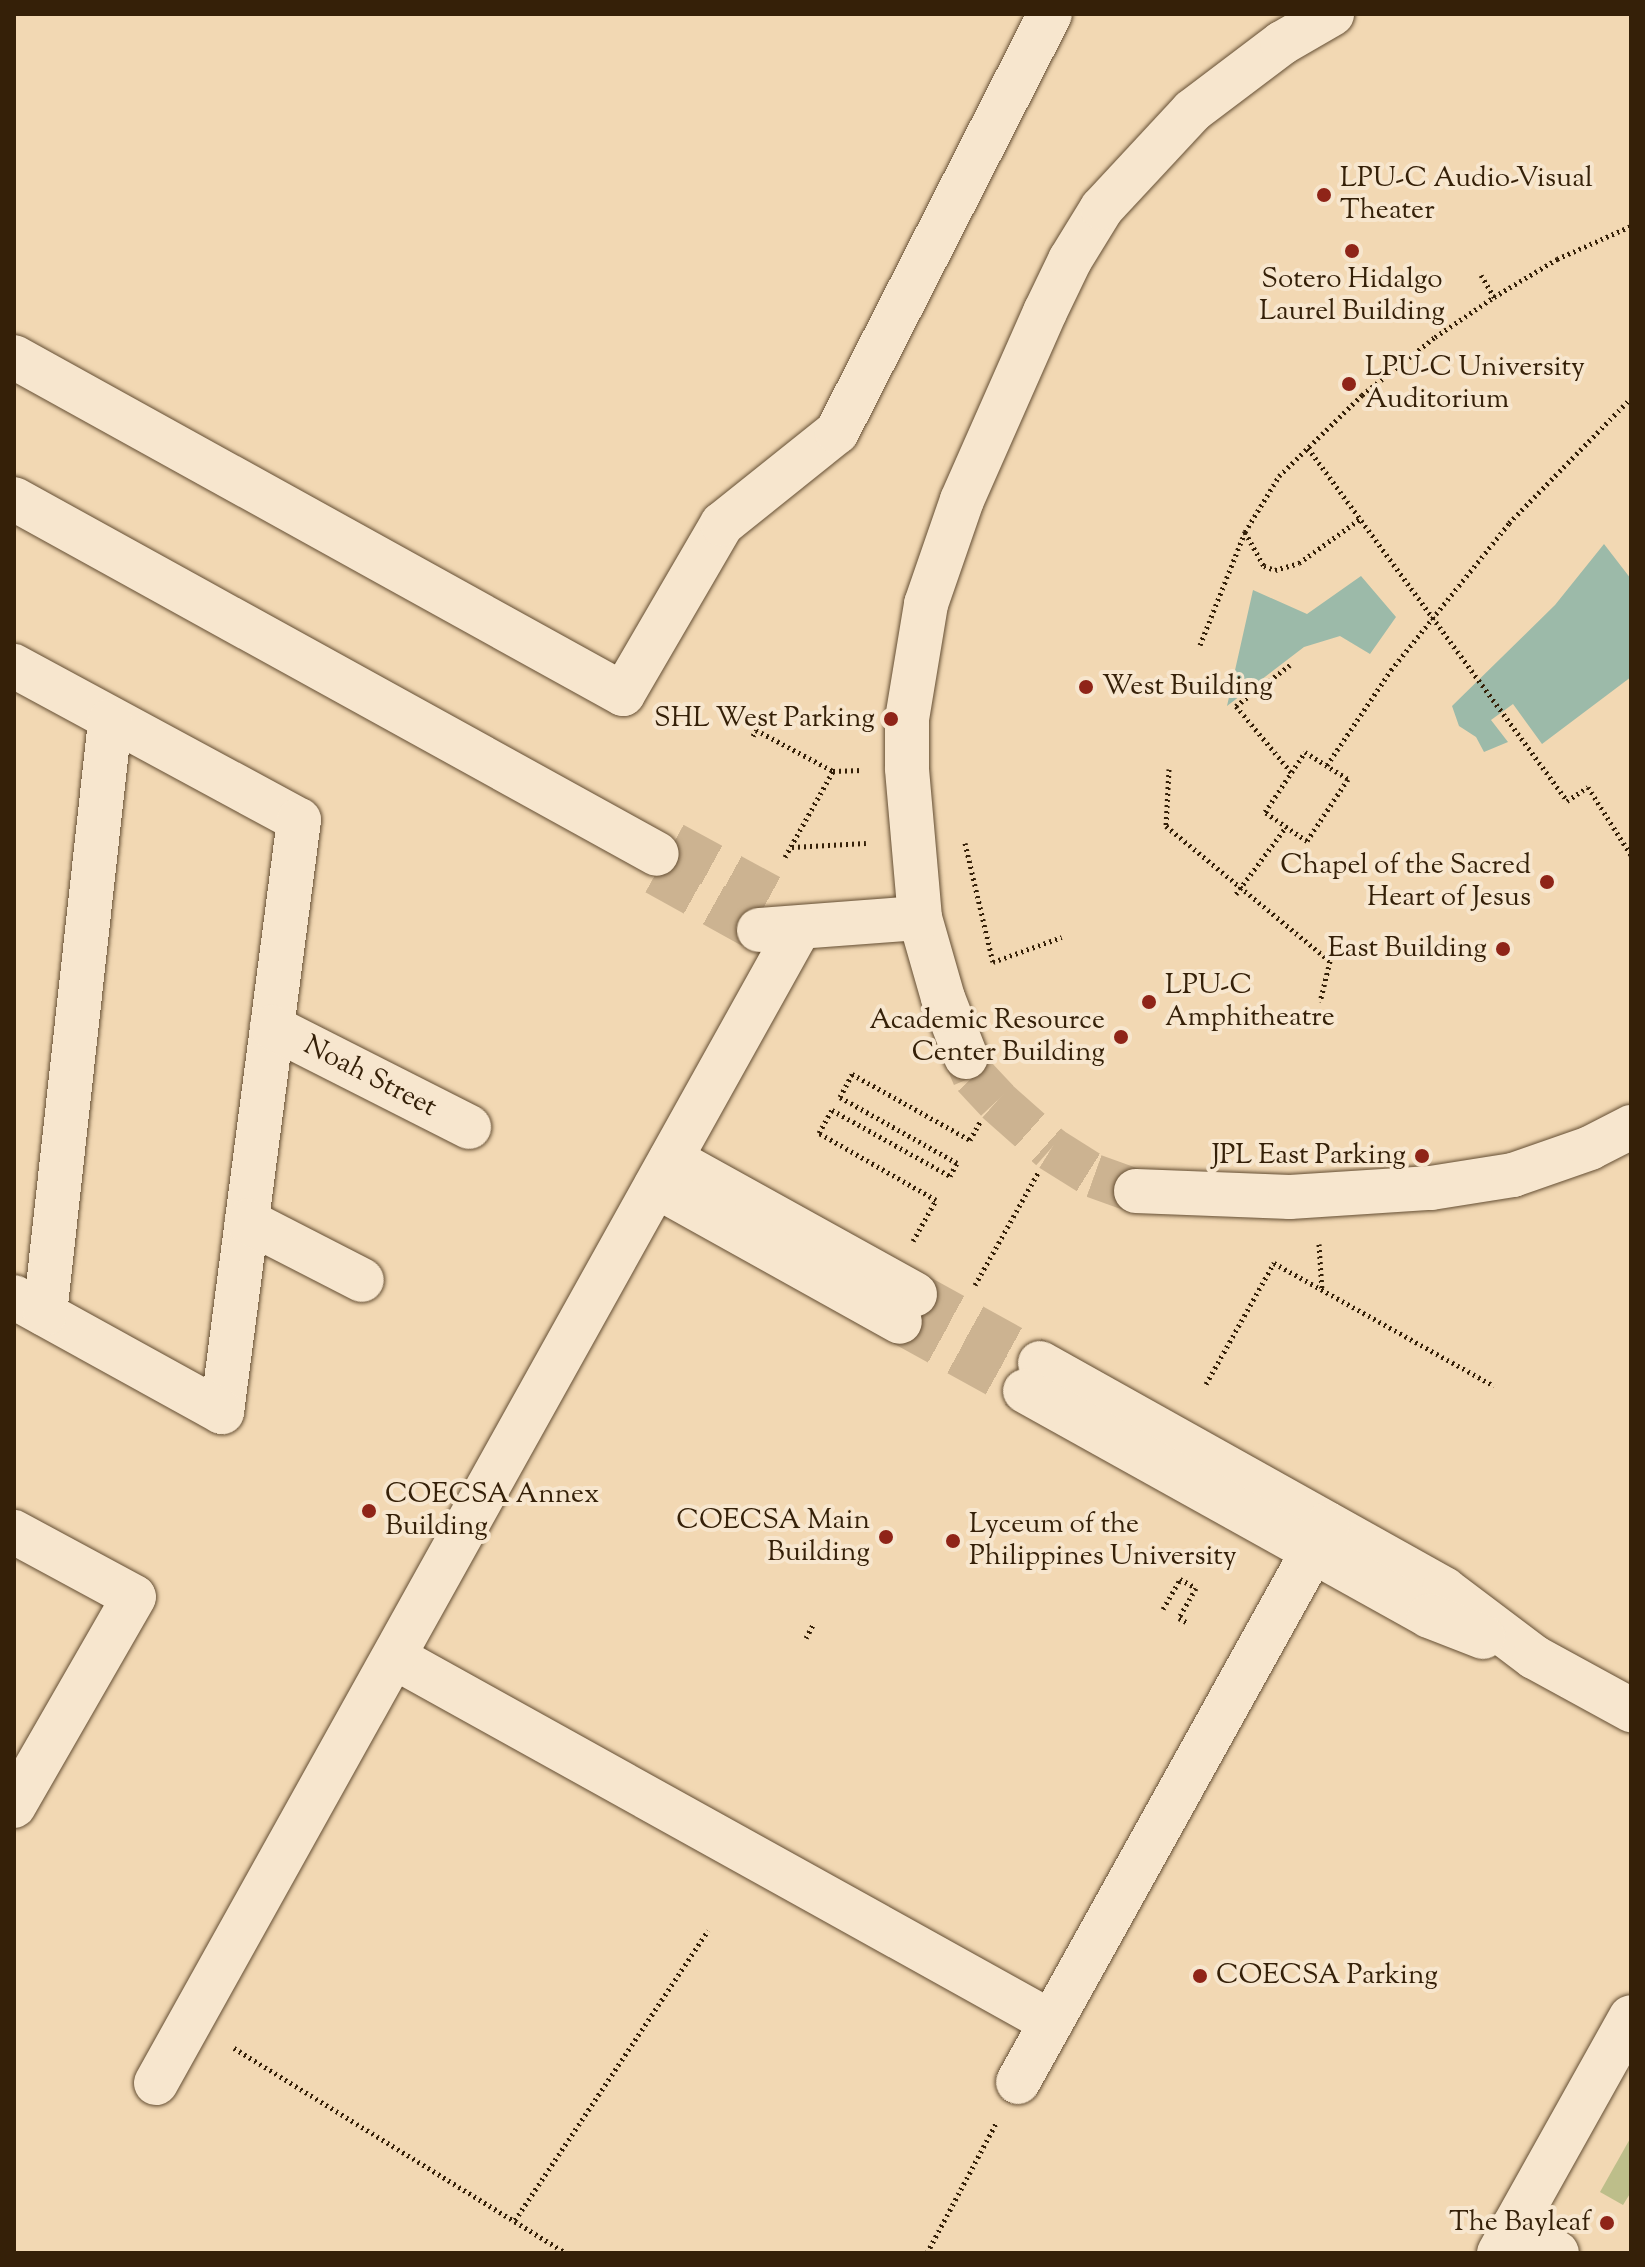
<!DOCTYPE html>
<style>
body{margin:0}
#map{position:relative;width:1645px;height:2267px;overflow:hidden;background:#f2d8b3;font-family:"Sorts Mill Goudy",serif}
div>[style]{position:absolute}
.green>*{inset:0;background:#bdbe8a}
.water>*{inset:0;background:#9cbaa9}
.minor-tunnel>*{height:44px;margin-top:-22px;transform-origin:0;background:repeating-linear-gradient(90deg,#ccb391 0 44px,transparent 0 66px)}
.path>*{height:5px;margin-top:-2.5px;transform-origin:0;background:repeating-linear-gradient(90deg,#352008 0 2px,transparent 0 6px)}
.roads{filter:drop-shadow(0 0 2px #644e33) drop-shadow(0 0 2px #644e33)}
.minor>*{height:44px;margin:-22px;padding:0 22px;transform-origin:22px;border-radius:22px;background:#f7e6ce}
.dots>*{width:22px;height:22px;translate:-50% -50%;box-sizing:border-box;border:4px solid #f7e6ce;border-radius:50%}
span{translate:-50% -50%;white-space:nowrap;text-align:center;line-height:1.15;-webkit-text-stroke:8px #f7e6ce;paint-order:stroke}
.poi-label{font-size:28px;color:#352008}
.left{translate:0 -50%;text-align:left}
.right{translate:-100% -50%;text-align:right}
.street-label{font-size:28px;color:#352008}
.frame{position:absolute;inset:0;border:16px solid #352008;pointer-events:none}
</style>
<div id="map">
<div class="green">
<i style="clip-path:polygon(1631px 2137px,1631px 2192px,1623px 2205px,1600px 2192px)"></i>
</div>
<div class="water">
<i style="clip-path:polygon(1604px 544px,1631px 579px,1631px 677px,1542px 744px,1513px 704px,1491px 720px,1508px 742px,1484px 752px,1476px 737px,1459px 726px,1452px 706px,1555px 605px)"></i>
<i style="clip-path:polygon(1361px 576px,1396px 617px,1370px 654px,1340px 636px,1304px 647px,1227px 706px,1253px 590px,1307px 614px)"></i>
</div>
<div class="minor-tunnel">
<i style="left:673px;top:844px;width:117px;rotate:28.5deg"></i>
<i style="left:656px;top:873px;width:118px;rotate:29deg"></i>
<i style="left:966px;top:1057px;width:21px;rotate:67deg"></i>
<i style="left:974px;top:1076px;width:34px;rotate:47deg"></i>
<i style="left:997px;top:1101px;width:72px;rotate:41.6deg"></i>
<i style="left:1051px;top:1149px;width:51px;rotate:32.1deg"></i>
<i style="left:1094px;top:1176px;width:45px;rotate:19.7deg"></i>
<i style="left:915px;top:1294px;width:143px;rotate:28.9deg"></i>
<i style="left:900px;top:1322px;width:143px;rotate:28.9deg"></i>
</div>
<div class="path">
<i style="left:1481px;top:275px;width:26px;rotate:59deg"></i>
<i style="left:1308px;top:448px;width:438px;rotate:53.7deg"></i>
<i style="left:1567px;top:801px;width:25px;rotate:-34deg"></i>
<i style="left:1588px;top:787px;width:80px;rotate:57.7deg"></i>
<i style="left:1245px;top:532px;width:39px;rotate:61deg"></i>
<i style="left:1264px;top:566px;width:12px;rotate:20deg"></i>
<i style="left:1275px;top:570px;width:25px;rotate:-16deg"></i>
<i style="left:1299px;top:563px;width:75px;rotate:-35.8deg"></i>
<i style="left:1200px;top:645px;width:122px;rotate:-68.3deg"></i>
<i style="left:1245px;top:532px;width:66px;rotate:-58.7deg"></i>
<i style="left:1279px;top:476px;width:116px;rotate:-44.3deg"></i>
<i style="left:1362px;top:395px;width:93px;rotate:-38.5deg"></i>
<i style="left:1435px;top:337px;width:71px;rotate:-34.1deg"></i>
<i style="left:1494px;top:297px;width:74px;rotate:-31.1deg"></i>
<i style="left:1557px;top:259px;width:81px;rotate:-24deg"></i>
<i style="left:1290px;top:665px;width:68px;rotate:142.8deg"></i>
<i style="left:1236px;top:706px;width:86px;rotate:50.2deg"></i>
<i style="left:753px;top:736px;width:7px;rotate:-63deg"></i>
<i style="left:756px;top:730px;width:87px;rotate:28deg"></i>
<i style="left:833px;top:771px;width:29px;rotate:-2deg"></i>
<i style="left:1305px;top:752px;width:51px;rotate:32.1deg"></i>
<i style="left:1348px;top:779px;width:74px;rotate:123.5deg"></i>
<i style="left:1307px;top:841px;width:51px;rotate:-145.4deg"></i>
<i style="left:1265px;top:812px;width:72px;rotate:-56.3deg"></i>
<i style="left:1327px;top:765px;width:115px;rotate:-56deg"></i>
<i style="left:1391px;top:670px;width:189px;rotate:-51.2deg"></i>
<i style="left:1509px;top:523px;width:175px;rotate:-45.7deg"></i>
<i style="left:1169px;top:769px;width:57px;rotate:93deg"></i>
<i style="left:1166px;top:826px;width:212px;rotate:39.5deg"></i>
<i style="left:1330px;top:961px;width:42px;rotate:103.7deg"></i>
<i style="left:965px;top:843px;width:122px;rotate:76.8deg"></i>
<i style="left:993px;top:962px;width:73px;rotate:-19.9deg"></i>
<i style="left:792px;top:847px;width:74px;rotate:-3.1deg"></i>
<i style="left:785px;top:857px;width:98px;rotate:-60.8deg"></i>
<i style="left:1236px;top:894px;width:84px;rotate:-53.3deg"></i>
<i style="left:913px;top:1241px;width:47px;rotate:-60.7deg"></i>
<i style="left:936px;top:1200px;width:135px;rotate:-150.2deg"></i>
<i style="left:819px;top:1133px;width:26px;rotate:-61deg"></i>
<i style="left:832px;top:1110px;width:135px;rotate:29.2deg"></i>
<i style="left:950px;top:1176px;width:15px;rotate:-62deg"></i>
<i style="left:957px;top:1163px;width:134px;rotate:-150.6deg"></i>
<i style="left:840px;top:1097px;width:26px;rotate:-62deg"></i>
<i style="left:852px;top:1074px;width:135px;rotate:29.2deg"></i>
<i style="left:970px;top:1140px;width:21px;rotate:-61deg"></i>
<i style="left:1319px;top:1244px;width:46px;rotate:86.3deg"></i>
<i style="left:975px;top:1285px;width:131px;rotate:-60.7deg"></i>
<i style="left:1206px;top:1384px;width:139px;rotate:-60.7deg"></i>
<i style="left:1274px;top:1263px;width:252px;rotate:29.2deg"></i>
<i style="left:1163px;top:1609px;width:34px;rotate:-60deg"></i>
<i style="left:1180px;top:1579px;width:18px;rotate:29deg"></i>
<i style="left:1196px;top:1588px;width:34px;rotate:120deg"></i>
<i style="left:1179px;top:1618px;width:10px;rotate:29deg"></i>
<i style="left:806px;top:1638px;width:15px;rotate:-62deg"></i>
<i style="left:234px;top:2048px;width:390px;rotate:31.7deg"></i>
<i style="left:515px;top:2220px;width:348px;rotate:-56.3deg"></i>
<i style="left:927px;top:2253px;width:147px;rotate:-62deg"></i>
</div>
<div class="roads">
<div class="minor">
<i style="left:14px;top:357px;width:696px;rotate:28.96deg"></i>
<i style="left:623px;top:694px;width:197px;rotate:-59.8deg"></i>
<i style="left:722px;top:524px;width:147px;rotate:-38.7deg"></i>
<i style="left:837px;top:432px;width:469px;rotate:-63deg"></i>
<i style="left:14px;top:499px;width:734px;rotate:28.9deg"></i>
<i style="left:14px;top:666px;width:324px;rotate:28.4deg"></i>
<i style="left:299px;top:820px;width:597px;rotate:97.41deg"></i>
<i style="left:222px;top:1412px;width:238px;rotate:-151.1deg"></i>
<i style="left:759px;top:930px;width:161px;rotate:-4.3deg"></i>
<i style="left:272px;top:1027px;width:221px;rotate:26.9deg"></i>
<i style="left:966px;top:1057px;width:63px;rotate:-111.3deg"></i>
<i style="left:943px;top:998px;width:83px;rotate:-106deg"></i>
<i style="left:920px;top:918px;width:151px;rotate:-95deg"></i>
<i style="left:907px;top:768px;width:49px;rotate:-90deg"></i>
<i style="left:907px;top:719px;width:117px;rotate:-80.6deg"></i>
<i style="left:926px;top:604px;width:110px;rotate:-70.9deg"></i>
<i style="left:962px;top:500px;width:206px;rotate:-66.2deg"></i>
<i style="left:1045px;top:312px;width:58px;rotate:-64.3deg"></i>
<i style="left:1070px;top:260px;width:61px;rotate:-58.4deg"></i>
<i style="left:1102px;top:208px;width:132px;rotate:-47.1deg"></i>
<i style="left:1192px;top:111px;width:113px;rotate:-37.1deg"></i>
<i style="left:1282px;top:43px;width:58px;rotate:-30.1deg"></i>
<i style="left:671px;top:1159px;width:279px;rotate:29deg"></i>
<i style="left:656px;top:1186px;width:279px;rotate:29.1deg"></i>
<i style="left:1136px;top:1191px;width:154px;rotate:2.2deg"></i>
<i style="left:1290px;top:1197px;width:141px;rotate:-3.7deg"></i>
<i style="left:1431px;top:1188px;width:83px;rotate:-9deg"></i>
<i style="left:1513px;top:1175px;width:82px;rotate:-19.3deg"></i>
<i style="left:1590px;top:1148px;width:46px;rotate:-27.1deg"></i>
<i style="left:247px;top:1221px;width:129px;rotate:27.2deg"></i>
<i style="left:45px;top:1314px;width:597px;rotate:-83.74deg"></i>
<i style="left:1040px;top:1363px;width:463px;rotate:29.2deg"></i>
<i style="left:1444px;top:1589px;width:113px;rotate:37.1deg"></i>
<i style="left:1534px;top:1657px;width:111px;rotate:28.7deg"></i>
<i style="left:1025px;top:1391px;width:462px;rotate:29.1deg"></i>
<i style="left:1429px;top:1616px;width:58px;rotate:21.3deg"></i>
<i style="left:14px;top:1532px;width:136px;rotate:28.4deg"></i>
<i style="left:134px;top:1597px;width:241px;rotate:119.9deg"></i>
<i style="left:394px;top:1657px;width:752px;rotate:29.05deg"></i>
<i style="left:1018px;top:2082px;width:638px;rotate:-60.95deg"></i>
<i style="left:156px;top:2083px;width:1320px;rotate:-60.89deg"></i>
<i style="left:1513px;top:2227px;width:51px;rotate:30.6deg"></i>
<i style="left:1499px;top:2253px;width:270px;rotate:-60.8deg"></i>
</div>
</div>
<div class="dots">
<i style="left:1324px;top:195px;background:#8f2418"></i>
<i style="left:1352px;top:251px;background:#8f2418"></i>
<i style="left:1349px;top:384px;background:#8f2418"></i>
<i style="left:1086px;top:687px;background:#8f2418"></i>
<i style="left:891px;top:719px;background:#8f2418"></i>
<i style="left:1547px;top:882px;background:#8f2418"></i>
<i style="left:1503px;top:949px;background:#8f2418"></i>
<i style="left:1149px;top:1002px;background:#8f2418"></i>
<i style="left:1121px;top:1037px;background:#8f2418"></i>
<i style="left:1422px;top:1156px;background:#8f2418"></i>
<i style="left:369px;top:1511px;background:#8f2418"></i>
<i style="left:886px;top:1537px;background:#8f2418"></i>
<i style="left:953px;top:1541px;background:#8f2418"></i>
<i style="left:1200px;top:1976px;background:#8f2418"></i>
<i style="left:1607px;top:2223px;background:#8f2418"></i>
</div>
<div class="poi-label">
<span class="left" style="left:1340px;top:195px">LPU-C Audio-Visual<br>Theater</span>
<span style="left:1352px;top:296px">Sotero Hidalgo<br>Laurel Building</span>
<span class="left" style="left:1365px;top:384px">LPU-C University<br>Auditorium</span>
<span class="left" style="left:1102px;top:687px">West Building</span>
<span class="right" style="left:875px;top:719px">SHL West Parking</span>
<span class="right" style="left:1531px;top:882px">Chapel of the Sacred<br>Heart of Jesus</span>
<span class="right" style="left:1487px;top:949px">East Building</span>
<span class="left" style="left:1165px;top:1002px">LPU-C<br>Amphitheatre</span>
<span class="right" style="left:1105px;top:1037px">Academic Resource<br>Center Building</span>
<span class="right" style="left:1406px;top:1156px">JPL East Parking</span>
<span class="left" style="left:385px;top:1511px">COECSA Annex<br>Building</span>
<span class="right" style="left:870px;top:1537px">COECSA Main<br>Building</span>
<span class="left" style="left:969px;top:1541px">Lyceum of the<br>Philippines University</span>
<span class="left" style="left:1216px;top:1976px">COECSA Parking</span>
<span class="right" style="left:1591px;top:2223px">The Bayleaf</span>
</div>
<div class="street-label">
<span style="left:370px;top:1077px;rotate:27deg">Noah Street</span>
</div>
<div class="frame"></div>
</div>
